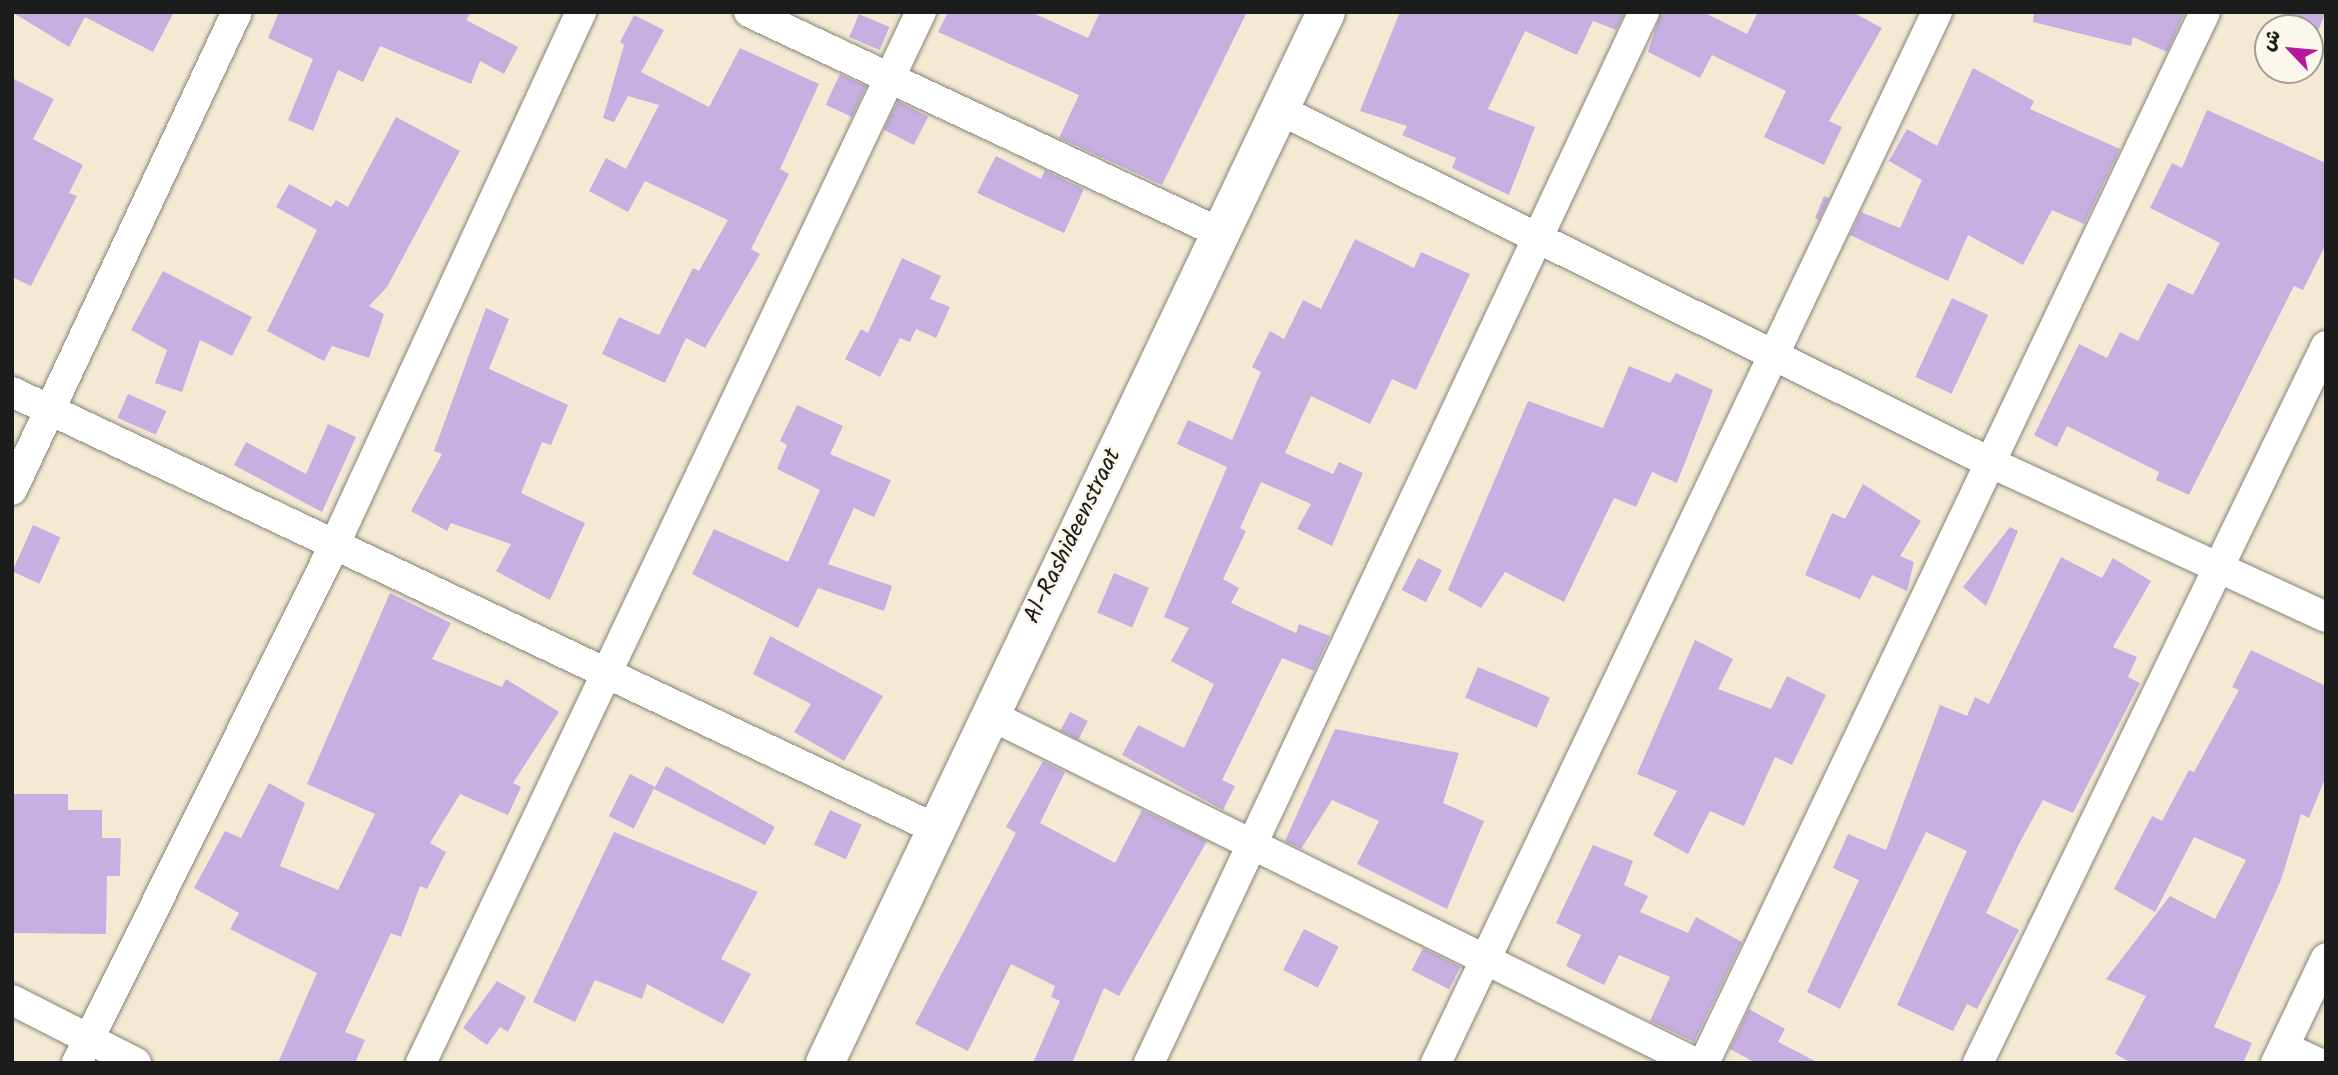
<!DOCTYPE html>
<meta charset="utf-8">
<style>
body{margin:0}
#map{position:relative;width:2338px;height:1075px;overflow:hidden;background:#f4ead4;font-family:Kalam,"Playpen Sans Arabic",sans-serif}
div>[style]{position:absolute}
.building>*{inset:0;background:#c7afe1;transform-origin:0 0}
.roads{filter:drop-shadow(0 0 2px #888378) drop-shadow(0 0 2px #888378)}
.minor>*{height:30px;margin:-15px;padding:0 15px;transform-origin:15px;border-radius:15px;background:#fff}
.tertiary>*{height:38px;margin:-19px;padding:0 19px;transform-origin:19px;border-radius:19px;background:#fff}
span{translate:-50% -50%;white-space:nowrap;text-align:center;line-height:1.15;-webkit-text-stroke:5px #fbf7ec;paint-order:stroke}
.street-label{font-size:24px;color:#1c1c1c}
.frame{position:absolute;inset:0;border:14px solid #1c1c1c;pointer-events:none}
.north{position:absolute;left:2254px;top:14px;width:70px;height:70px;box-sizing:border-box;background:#fbf7ec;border:2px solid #a29f99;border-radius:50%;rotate:296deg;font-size:19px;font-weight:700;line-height:28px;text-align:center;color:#1c1c1c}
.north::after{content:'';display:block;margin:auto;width:24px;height:32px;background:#b5179e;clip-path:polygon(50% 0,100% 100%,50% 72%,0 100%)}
</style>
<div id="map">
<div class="building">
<i style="clip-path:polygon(12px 12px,174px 12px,153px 52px,85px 17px,69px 47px)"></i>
<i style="clip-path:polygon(279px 12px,471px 12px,466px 20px,518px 47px,504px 74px,480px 61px,471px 84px,380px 46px,363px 82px,338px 70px,313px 131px,288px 120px,313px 59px,268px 38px)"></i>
<i style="clip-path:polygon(948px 12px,1031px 12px,1088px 38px,1100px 12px,1247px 12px,1162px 185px,1059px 138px,1079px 95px,938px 32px)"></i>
<i style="clip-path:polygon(1400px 12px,1625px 12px,1616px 30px,1593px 21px,1577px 55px,1525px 31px,1488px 109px,1535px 127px,1509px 195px,1452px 168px,1456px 158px,1402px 135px,1407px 126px,1360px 111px)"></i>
<i style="clip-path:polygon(1661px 12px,1703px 12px,1747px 34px,1758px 12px,1852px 12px,1882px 28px,1829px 121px,1842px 127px,1824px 165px,1764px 137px,1786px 91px,1712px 55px,1700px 78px,1648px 52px)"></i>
<i style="clip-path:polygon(2034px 12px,2185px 12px,2167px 52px,2133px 37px,2131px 46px,2033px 22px)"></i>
<i style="clip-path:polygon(2285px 12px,2326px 12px,2310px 50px,2310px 28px,2277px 28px)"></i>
<i style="left:859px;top:14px;width:33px;height:25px;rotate:23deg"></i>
<i style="clip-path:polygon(634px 15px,664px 30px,641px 72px,709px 107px,740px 48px,819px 84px,780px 169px,789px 174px,751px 249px,760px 254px,705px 348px,686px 338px,665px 383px,602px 354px,619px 317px,659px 335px,693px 268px,699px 271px,728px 220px,645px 181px,628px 212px,589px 191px,606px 158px,626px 169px,659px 105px,628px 96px,614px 122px,603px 118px,624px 45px,620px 42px)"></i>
<i style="clip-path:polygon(1973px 68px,2034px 101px,2030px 109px,2120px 149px,2084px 224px,2052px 210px,2023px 265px,1968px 235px,1948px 281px,1850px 235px,1861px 212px,1900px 228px,1922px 180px,1889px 161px,1907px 129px,1937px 146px)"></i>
<i style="left:840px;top:74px;width:29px;height:34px;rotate:25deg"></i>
<i style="clip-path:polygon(12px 78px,54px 99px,33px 139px,83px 165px,69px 193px,77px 196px,31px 286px,12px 277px)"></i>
<i style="left:898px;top:101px;width:34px;height:32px;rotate:27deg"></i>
<i style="clip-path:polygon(2207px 110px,2326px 163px,2326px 244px,2303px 290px,2294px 286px,2189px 495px,2156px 480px,2159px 472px,2067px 426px,2057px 447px,2034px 435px,2079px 344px,2107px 358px,2120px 332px,2138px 341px,2168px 283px,2193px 295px,2220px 243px,2150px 208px,2172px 163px,2182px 168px)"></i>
<i style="clip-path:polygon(396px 117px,460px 151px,387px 287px,369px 306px,384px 314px,369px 358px,332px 346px,324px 361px,267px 331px,317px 230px,276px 207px,289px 184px,331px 207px,336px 200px,348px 207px)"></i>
<i style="clip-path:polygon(996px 156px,1041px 179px,1045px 170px,1084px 189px,1064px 233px,977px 193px)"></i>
<i style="clip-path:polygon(1824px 196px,1829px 198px,1819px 220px,1815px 218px)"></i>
<i style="clip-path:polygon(1355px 239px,1414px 268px,1421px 252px,1470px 274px,1416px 390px,1392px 379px,1370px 424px,1311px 396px,1285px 453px,1333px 474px,1339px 462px,1363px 473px,1332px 546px,1297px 529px,1311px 504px,1261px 482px,1240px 528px,1246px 531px,1223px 579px,1239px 588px,1231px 603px,1296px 633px,1299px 624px,1330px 636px,1314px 671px,1282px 658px,1222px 780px,1235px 786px,1223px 810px,1122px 755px,1138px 725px,1184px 748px,1214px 684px,1171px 661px,1189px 628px,1164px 617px,1227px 467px,1177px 444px,1188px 420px,1232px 440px,1261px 372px,1252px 367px,1270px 331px,1284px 339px,1303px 300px,1321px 309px)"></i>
<i style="clip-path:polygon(902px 258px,941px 276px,930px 299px,950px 307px,936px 338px,916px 329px,910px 342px,900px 338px,880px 377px,845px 359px,861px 329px,868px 333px)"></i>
<i style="clip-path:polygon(163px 271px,252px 317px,232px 356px,200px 340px,182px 392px,155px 383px,167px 350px,131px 330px)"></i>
<i style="left:1952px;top:298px;width:40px;height:87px;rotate:25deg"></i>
<i style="clip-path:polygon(486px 308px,509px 319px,489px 369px,568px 405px,551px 445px,542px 442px,521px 493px,585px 523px,550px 600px,496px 571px,511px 544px,451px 523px,447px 531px,411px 511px,442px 454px,434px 451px)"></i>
<i style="clip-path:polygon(1629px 366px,1670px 383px,1676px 373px,1713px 390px,1677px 483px,1652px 472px,1636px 507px,1614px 498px,1564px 602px,1505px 572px,1481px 608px,1448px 590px,1528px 401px,1603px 428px)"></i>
<i style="left:128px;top:394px;width:42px;height:26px;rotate:24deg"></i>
<i style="clip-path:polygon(797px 405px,843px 426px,830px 454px,891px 480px,874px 517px,854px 508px,828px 564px,892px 586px,884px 611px,818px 588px,798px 628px,692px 574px,714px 529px,788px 562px,820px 490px,777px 469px,787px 445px,780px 441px)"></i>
<i style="clip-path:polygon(328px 424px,356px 437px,322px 512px,234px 465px,246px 442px,306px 474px)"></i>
<i style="clip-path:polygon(1863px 484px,1921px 521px,1900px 556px,1914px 562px,1907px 591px,1872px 575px,1860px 599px,1805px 575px,1832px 513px,1845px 519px)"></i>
<i style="left:33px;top:525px;width:30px;height:51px;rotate:24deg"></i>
<i style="clip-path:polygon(2010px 527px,2018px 531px,1986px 606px,1963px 587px)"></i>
<i style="clip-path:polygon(2061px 557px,2102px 578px,2113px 558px,2151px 581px,2113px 647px,2137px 657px,2128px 677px,2140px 683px,2073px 813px,2043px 800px,2020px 842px,1986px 913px,2019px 930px,1977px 1009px,1967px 1004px,1953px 1031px,1897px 1005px,1967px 851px,1926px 832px,1840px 1009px,1807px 992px,1859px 880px,1833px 868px,1848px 834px,1886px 850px,1940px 705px,1967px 716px,1975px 697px,1989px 704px)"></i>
<i style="left:1418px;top:558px;width:27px;height:36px;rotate:27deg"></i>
<i style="left:1114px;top:573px;width:38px;height:43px;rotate:23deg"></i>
<i style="clip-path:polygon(390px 593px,451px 623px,432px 659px,502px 687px,506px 679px,559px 712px,513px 783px,521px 787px,508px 815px,460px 794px,430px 843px,446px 852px,427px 889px,420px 886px,401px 937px,391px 933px,345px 1032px,365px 1040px,355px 1063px,278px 1063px,317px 973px,230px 929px,239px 913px,194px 888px,225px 831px,241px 838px,269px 783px,305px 803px,280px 866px,338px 890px,375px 814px,307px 784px)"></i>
<i style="clip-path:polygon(770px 636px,883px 696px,844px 761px,794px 732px,811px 704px,753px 674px)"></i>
<i style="clip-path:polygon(1695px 640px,1733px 659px,1718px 689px,1771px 709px,1787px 676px,1826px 695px,1792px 765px,1775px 757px,1744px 826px,1710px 811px,1688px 854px,1653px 835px,1677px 791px,1637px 774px)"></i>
<i style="clip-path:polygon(2251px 650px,2326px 686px,2326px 776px,2309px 818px,2301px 814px,2281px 880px,2214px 1027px,2252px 1043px,2243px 1063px,2132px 1063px,2115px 1054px,2146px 996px,2106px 979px,2170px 896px,2215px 919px,2246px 860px,2194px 837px,2155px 912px,2114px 889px,2152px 816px,2162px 821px,2189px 770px,2194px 772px,2239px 690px,2232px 687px)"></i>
<i style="left:1478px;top:667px;width:78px;height:33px;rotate:23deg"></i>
<i style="left:1070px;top:712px;width:20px;height:21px;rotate:27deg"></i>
<i style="clip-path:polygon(1335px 729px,1459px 753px,1443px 803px,1484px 821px,1447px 909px,1357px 864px,1379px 821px,1332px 800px,1301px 849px,1285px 841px)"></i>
<i style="clip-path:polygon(1043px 761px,1065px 772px,1040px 823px,1115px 863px,1142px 810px,1207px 841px,1119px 996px,1104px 988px,1072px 1063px,1033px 1063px,1060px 1001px,1051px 997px,1055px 986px,1011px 964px,968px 1051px,915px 1024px,1016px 833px,1006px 827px)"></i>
<i style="clip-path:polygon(666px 766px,775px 827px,765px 845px,654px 789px)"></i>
<i style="left:630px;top:774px;width:28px;height:47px;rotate:27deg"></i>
<i style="clip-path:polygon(12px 794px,68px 794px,68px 810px,102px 810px,102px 838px,121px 838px,120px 876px,107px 876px,106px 934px,12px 933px)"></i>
<i style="left:830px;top:810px;width:35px;height:38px;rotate:25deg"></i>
<i style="clip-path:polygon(614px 832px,758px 892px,721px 959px,751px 974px,723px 1024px,647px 984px,642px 999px,595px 980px,575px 1022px,533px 1002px)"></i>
<i style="clip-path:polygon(1593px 845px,1633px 861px,1624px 885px,1648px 896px,1640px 912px,1688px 933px,1696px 917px,1742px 942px,1694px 1042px,1650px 1021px,1670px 977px,1619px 955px,1604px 985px,1566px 966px,1581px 935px,1556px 923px)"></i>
<i style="left:1304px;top:929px;width:39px;height:46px;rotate:27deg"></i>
<i style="left:1423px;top:948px;width:42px;height:25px;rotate:27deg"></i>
<i style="clip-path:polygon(497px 981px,526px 997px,508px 1032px,500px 1027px,487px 1045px,463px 1028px)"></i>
<i style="clip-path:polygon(1749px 1009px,1785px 1029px,1778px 1042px,1819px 1063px,1756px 1063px,1730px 1049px)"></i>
</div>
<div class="roads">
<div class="minor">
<i style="left:749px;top:12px;width:518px;rotate:25.13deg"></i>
<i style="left:1280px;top:110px;width:792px;rotate:26.4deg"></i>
<i style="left:1989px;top:462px;width:371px;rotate:24.7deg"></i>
<i style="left:12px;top:392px;width:1020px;rotate:25.31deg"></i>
<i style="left:12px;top:490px;width:528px;rotate:-64.79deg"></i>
<i style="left:988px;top:714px;width:788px;rotate:26.27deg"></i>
<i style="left:12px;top:1000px;width:139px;rotate:26.9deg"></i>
<i style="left:2284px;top:1047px;width:38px;rotate:25deg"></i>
<i style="left:77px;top:1063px;width:575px;rotate:-63.57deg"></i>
<i style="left:333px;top:548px;width:591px;rotate:-65.17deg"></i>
<i style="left:421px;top:1063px;width:1164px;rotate:-64.56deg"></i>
<i style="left:1149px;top:1063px;width:1162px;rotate:-64.78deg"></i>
<i style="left:1436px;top:1063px;width:1164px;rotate:-64.51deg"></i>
<i style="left:1704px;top:1063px;width:1164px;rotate:-64.51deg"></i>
<i style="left:1978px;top:1063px;width:797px;rotate:-64.11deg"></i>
<i style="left:2276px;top:1063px;width:116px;rotate:-64.5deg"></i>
</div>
<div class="tertiary">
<i style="left:825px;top:1063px;width:1164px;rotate:-64.51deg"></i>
</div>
</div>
<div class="street-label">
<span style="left:1073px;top:536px;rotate:-64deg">Al-Rashideenstraat</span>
</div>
<div class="frame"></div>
<div class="north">ش</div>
</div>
